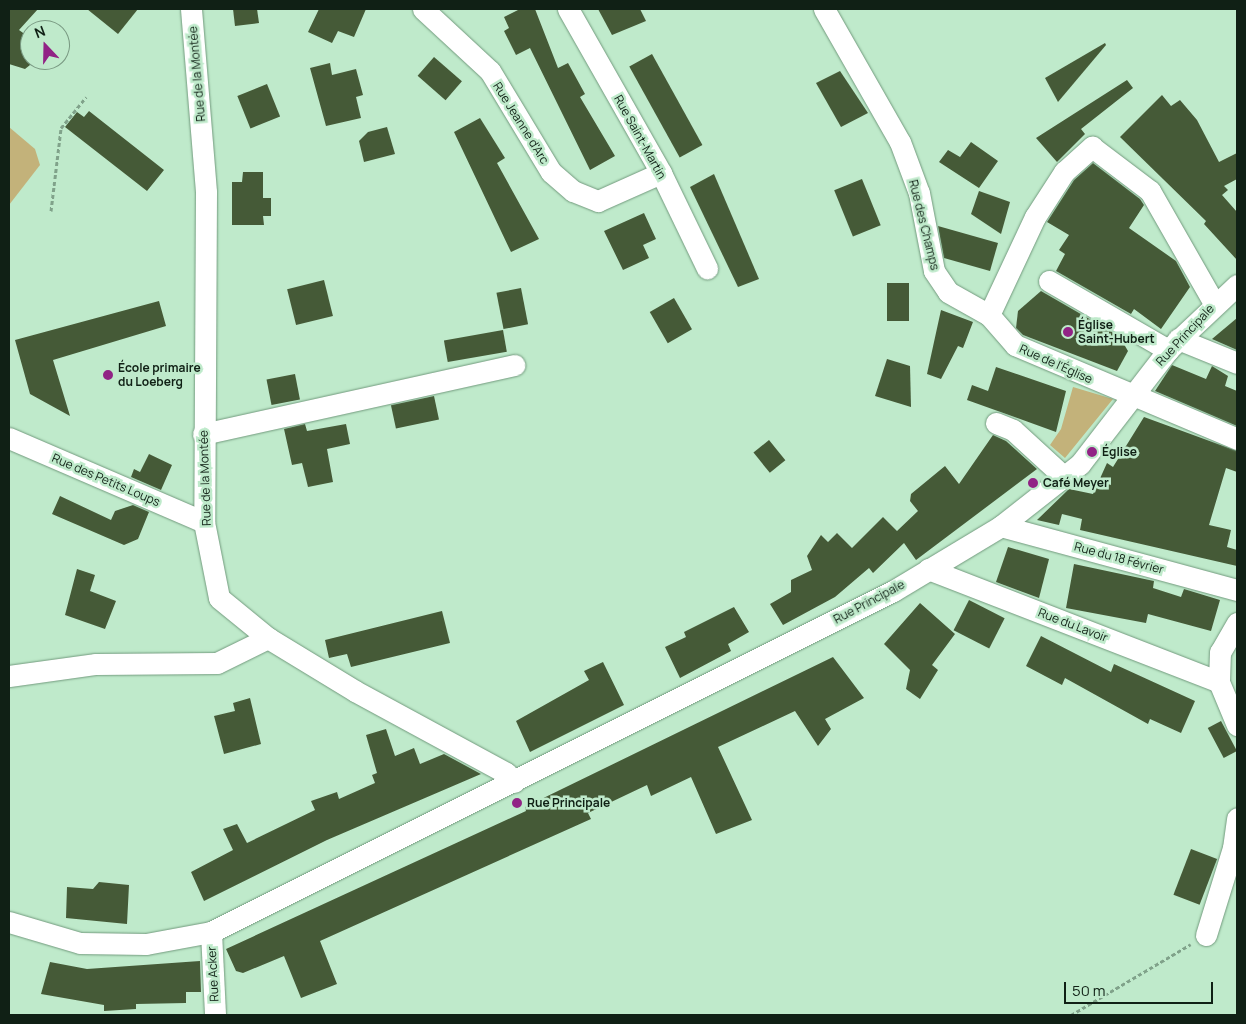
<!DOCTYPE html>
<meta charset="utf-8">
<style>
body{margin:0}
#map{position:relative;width:1246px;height:1024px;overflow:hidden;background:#bfeacb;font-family:Manrope,sans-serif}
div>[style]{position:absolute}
.green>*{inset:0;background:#c3b27a}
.building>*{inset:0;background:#455a37;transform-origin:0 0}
.path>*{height:3px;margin-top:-1.5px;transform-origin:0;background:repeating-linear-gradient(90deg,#80a28a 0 4px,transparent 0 6.5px)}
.roads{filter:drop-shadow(0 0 1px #729a7d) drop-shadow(0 0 1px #729a7d)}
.minor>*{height:21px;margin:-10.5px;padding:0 10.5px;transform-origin:10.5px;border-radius:10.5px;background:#fff}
.dots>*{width:14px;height:14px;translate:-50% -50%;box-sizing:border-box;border:2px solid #bfeacb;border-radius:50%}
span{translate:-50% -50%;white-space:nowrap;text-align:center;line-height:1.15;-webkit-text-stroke:5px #bfeacb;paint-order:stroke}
.street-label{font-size:12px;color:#102015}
.poi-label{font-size:12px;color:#102015;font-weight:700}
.left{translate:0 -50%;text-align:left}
.frame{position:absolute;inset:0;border:10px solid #102015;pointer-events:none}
.north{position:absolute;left:20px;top:20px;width:50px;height:50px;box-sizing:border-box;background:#bfeacb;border:1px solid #799982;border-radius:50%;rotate:339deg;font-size:14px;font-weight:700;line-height:20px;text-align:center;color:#102015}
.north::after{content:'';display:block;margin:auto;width:18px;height:22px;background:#912385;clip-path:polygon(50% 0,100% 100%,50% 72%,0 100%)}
.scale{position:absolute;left:1064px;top:982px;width:149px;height:22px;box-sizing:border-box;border:2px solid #102015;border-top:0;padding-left:6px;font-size:15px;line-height:18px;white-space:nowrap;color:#102015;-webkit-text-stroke:4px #bfeacb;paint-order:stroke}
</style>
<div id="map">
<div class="green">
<i style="clip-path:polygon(9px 127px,35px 149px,40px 165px,9px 205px)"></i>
<i style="clip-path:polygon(1073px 387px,1113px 399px,1065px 458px,1050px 445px,1061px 429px)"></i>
</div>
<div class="building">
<i style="clip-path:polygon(9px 9px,38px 9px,19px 30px,30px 38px,30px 65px,25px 69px,9px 64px)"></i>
<i style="clip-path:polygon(87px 9px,138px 9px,118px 34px)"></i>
<i style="clip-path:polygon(233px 9px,257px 9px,259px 23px,235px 26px)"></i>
<i style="clip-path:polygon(319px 9px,366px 9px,354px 37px,338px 31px,332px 43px,308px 32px)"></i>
<i style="clip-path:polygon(520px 9px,535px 9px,558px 68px,568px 63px,585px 94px,580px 97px,615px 156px,590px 170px,530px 48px,516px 55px,504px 31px,509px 28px,504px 17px)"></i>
<i style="clip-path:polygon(598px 9px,640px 9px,646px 21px,612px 35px)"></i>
<i style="clip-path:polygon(1105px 43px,1106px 45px,1058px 102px,1045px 78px)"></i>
<i style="left:652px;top:54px;width:104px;height:26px;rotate:61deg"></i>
<i style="left:434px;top:57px;width:37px;height:25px;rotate:41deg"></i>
<i style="clip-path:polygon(330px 63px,332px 75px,356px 69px,363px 95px,356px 97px,361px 118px,326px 126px,310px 68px)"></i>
<i style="clip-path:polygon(840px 71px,868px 113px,841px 127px,816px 83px)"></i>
<i style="clip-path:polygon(1127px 80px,1133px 88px,1081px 129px,1085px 134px,1057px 162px,1036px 138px)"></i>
<i style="left:267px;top:84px;width:35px;height:32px;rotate:68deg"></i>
<i style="clip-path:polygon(1162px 95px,1171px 106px,1180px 100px,1197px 120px,1219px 162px,1237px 153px,1237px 179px,1224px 186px,1228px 190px,1222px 195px,1237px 212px,1237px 260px,1204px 224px,1206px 221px,1120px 137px)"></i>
<i style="clip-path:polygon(89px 111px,164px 170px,147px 191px,65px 127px,77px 112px,84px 117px)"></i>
<i style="clip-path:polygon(480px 118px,505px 158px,497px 163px,539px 239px,511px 252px,454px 132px)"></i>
<i style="clip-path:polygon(387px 127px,395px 154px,364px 162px,359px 141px,368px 132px)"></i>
<i style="clip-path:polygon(971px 142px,998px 161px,979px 188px,939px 162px,948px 150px,960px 157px)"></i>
<i style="clip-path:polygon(1093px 163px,1140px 199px,1144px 205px,1129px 228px,1176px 261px,1190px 287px,1161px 329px,1134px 309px,1131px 314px,1056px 271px,1065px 254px,1059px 250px,1069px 235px,1047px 222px,1074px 180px)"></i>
<i style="clip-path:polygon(243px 172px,263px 172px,263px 198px,271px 198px,271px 216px,263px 216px,264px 225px,232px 225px,232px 182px,242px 182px)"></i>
<i style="clip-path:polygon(714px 174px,759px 279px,738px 287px,690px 187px)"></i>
<i style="left:862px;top:179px;width:50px;height:30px;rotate:68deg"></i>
<i style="clip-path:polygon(979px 191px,1010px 202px,1001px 234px,971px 214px)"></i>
<i style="clip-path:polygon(644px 213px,656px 239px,643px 245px,649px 258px,623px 270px,604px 231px)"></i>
<i style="clip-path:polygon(938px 226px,998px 243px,990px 271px,944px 258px)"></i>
<i style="left:324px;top:280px;width:37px;height:38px;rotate:76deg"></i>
<i style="left:887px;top:283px;width:22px;height:38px"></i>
<i style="left:521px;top:288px;width:37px;height:25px;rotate:79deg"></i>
<i style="clip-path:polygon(1041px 291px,1119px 336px,1128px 351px,1117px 371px,1023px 335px,1016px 328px,1018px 311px)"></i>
<i style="left:674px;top:298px;width:36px;height:28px;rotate:60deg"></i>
<i style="clip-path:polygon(159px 301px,166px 326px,53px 360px,70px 416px,30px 394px,15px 340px)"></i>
<i style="clip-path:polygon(941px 310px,973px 322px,963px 348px,958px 346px,941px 379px,927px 374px)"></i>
<i style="clip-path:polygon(1237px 318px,1237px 350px,1212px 339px)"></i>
<i style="left:503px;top:330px;width:22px;height:60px;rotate:80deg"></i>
<i style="clip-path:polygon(887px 359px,910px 366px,911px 407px,875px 396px)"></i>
<i style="clip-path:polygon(1172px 365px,1206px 379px,1212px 366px,1228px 376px,1225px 386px,1237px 391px,1237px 426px,1155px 391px)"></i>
<i style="clip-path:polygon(996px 367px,1066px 391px,1056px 432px,967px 400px,972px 385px,988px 391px)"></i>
<i style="left:295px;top:374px;width:26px;height:29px;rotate:79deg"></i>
<i style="left:434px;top:396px;width:24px;height:44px;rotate:78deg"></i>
<i style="clip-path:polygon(1144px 417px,1237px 451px,1237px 472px,1226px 468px,1209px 525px,1231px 530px,1227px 547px,1237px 550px,1237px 566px,1080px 530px,1082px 519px,1062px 514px,1059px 525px,1037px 520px,1069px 489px,1093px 494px,1107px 463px,1113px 467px)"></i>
<i style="clip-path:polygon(305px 424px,307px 431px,346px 424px,350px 444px,327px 449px,333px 482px,308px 487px,302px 463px,292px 465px,284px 429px)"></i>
<i style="clip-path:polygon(993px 435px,1006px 441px,1037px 469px,916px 560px,904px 543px,873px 573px,869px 568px,835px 597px,783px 625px,770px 604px,791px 592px,791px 580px,812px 570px,807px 556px,821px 535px,828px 542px,837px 533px,852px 548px,883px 517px,897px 531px,918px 511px,910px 501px,911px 494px,945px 466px,959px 484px)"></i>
<i style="left:769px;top:440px;width:26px;height:20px;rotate:51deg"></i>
<i style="clip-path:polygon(149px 454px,172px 465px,161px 490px,131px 477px,134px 469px,140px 472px)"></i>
<i style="clip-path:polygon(60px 496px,111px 520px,115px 511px,133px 505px,149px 512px,138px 539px,124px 545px,52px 514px)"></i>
<i style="clip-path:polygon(1008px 547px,1049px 559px,1039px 598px,996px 582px)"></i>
<i style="clip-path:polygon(1074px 564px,1154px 581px,1153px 588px,1181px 597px,1184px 589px,1220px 600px,1211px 631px,1148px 614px,1146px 623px,1066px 608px)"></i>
<i style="clip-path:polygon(77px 569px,95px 575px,90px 591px,116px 601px,105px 629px,65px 615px)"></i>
<i style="left:969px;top:600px;width:40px;height:34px;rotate:27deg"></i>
<i style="clip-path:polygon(920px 603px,955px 634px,932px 665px,938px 670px,920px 699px,906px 689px,910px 670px,884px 644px)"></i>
<i style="clip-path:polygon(734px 607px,749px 632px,728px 644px,731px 651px,680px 678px,665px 647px,686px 637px,684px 632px)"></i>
<i style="clip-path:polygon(442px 611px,450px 643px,351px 667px,347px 654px,329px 658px,325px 640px)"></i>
<i style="clip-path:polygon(1041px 636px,1111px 672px,1114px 664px,1195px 701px,1181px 733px,1150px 719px,1148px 724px,1065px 678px,1062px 685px,1026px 666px)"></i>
<i style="clip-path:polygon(833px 657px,864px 698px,825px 719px,831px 729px,818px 746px,795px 711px,718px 747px,752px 820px,716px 834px,691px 777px,651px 796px,647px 785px,588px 813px,591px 819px,320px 941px,337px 984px,301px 998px,284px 956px,243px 973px,236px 971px,226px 949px,526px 811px,525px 807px)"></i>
<i style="clip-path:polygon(603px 662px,624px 705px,530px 752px,516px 721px,589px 680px,584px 671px)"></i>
<i style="clip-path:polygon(250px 698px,261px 744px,224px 754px,214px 716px,235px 711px,233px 703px)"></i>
<i style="left:1221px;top:721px;width:34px;height:15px;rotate:62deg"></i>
<i style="clip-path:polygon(386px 729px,395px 756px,414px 748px,420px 764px,444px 754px,481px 774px,327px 840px,204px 901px,191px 872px,233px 850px,223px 829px,237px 824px,247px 843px,315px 810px,311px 801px,337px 792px,339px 799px,375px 783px,372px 775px,377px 773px,366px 735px)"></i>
<i style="left:1191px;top:849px;width:28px;height:49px;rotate:21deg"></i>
<i style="clip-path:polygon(99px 882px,129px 885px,127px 924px,66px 918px,67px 887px,93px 889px)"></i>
<i style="clip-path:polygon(200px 961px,201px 992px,186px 992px,186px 1003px,136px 1004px,136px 1009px,104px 1011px,104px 1005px,41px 994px,50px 962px,87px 969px)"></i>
</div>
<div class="path">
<i style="left:51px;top:211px;width:84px;rotate:-83.1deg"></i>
<i style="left:61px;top:128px;width:40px;rotate:-51deg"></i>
<i style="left:1071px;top:1015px;width:139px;rotate:-30.6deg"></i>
</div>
<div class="roads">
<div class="minor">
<i style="left:191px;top:9px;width:184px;rotate:85.3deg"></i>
<i style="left:206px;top:192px;width:330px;rotate:90.3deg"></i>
<i style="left:204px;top:522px;width:77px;rotate:78.8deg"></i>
<i style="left:219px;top:598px;width:63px;rotate:39.2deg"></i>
<i style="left:268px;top:638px;width:102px;rotate:31.3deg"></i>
<i style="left:355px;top:691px;width:172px;rotate:28.5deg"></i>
<i style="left:506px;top:773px;width:12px;rotate:48deg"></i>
<i style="left:423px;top:9px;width:91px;rotate:42.8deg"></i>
<i style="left:490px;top:71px;width:118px;rotate:58.9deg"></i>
<i style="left:551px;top:172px;width:29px;rotate:41deg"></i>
<i style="left:573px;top:191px;width:27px;rotate:22deg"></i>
<i style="left:598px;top:201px;width:69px;rotate:-24deg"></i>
<i style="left:568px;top:9px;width:189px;rotate:60.4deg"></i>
<i style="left:661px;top:173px;width:106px;rotate:64.2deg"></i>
<i style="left:824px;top:9px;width:153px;rotate:60.3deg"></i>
<i style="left:900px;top:142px;width:54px;rotate:69.6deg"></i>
<i style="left:919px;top:193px;width:79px;rotate:79.1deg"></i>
<i style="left:934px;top:271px;width:25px;rotate:56deg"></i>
<i style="left:948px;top:292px;width:47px;rotate:29.3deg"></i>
<i style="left:989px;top:315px;width:40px;rotate:49deg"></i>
<i style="left:1015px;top:345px;width:241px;rotate:22.9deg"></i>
<i style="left:1049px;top:281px;width:138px;rotate:30.1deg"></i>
<i style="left:989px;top:315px;width:108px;rotate:-64.9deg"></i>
<i style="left:1035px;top:217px;width:54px;rotate:-57.2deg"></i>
<i style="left:1064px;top:172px;width:38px;rotate:-42deg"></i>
<i style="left:1092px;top:147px;width:73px;rotate:37.2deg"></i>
<i style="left:1150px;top:191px;width:129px;rotate:60.3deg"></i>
<i style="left:1178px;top:339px;width:64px;rotate:22.1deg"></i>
<i style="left:996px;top:423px;width:18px;rotate:22deg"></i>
<i style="left:1013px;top:430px;width:67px;rotate:42.6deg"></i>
<i style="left:203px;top:434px;width:319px;rotate:-12.5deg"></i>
<i style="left:9px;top:438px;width:212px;rotate:23.3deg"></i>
<i style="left:1001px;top:526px;width:245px;rotate:15.2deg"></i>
<i style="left:928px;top:569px;width:312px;rotate:21.2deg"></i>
<i style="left:1237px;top:623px;width:34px;rotate:120deg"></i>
<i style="left:1220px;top:652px;width:30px;rotate:92deg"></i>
<i style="left:1219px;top:682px;width:47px;rotate:67.3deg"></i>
<i style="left:9px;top:676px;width:88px;rotate:-7.9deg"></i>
<i style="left:96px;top:664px;width:121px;rotate:-0.5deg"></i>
<i style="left:217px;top:663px;width:57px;rotate:-26.1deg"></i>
<i style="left:9px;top:922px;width:74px;rotate:16.5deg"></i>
<i style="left:80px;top:943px;width:66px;rotate:0.9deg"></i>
<i style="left:146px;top:944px;width:66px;rotate:-10.5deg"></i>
<i style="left:211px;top:932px;width:762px;rotate:-26.57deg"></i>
<i style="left:893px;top:591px;width:126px;rotate:-31deg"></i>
<i style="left:1001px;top:526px;width:100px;rotate:-38.1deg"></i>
<i style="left:1080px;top:464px;width:144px;rotate:-52.3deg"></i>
<i style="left:1168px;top:350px;width:95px;rotate:-43.3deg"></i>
<i style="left:211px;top:932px;width:83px;rotate:87.2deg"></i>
<i style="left:1206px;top:935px;width:91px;rotate:-72.8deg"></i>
<i style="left:1233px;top:848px;width:30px;rotate:-82deg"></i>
</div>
</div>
<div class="dots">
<i style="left:1068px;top:332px;background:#912385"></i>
<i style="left:108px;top:375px;background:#912385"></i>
<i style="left:1092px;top:452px;background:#912385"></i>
<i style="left:1033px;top:483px;background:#912385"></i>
<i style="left:517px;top:803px;background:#912385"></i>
</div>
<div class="street-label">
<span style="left:197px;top:74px;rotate:-95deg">Rue de la Montée</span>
<span style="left:521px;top:123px;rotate:58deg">Rue Jeanne d'Arc</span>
<span style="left:640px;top:137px;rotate:61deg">Rue Saint-Martin</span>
<span style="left:924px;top:225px;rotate:76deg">Rue des Champs</span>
<span style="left:1185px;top:335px;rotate:-47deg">Rue Principale</span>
<span style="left:1056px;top:364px;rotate:24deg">Rue de l'Église</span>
<span style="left:205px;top:478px;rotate:-92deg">Rue de la Montée</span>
<span style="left:106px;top:480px;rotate:23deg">Rue des Petits Loups</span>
<span style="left:1119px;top:558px;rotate:15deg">Rue du 18 Février</span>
<span style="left:869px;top:602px;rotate:-28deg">Rue Principale</span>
<span style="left:1073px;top:625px;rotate:21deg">Rue du Lavoir</span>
<span style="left:213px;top:974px;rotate:-93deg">Rue Acker</span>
</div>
<div class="poi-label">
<span class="left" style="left:1078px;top:332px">Église<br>Saint-Hubert</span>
<span class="left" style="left:118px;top:375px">École primaire<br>du Loeberg</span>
<span class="left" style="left:1102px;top:452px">Église</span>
<span class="left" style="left:1043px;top:483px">Café Meyer</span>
<span class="left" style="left:527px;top:803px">Rue Principale</span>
</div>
<div class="frame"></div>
<div class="north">N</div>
<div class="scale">50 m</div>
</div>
